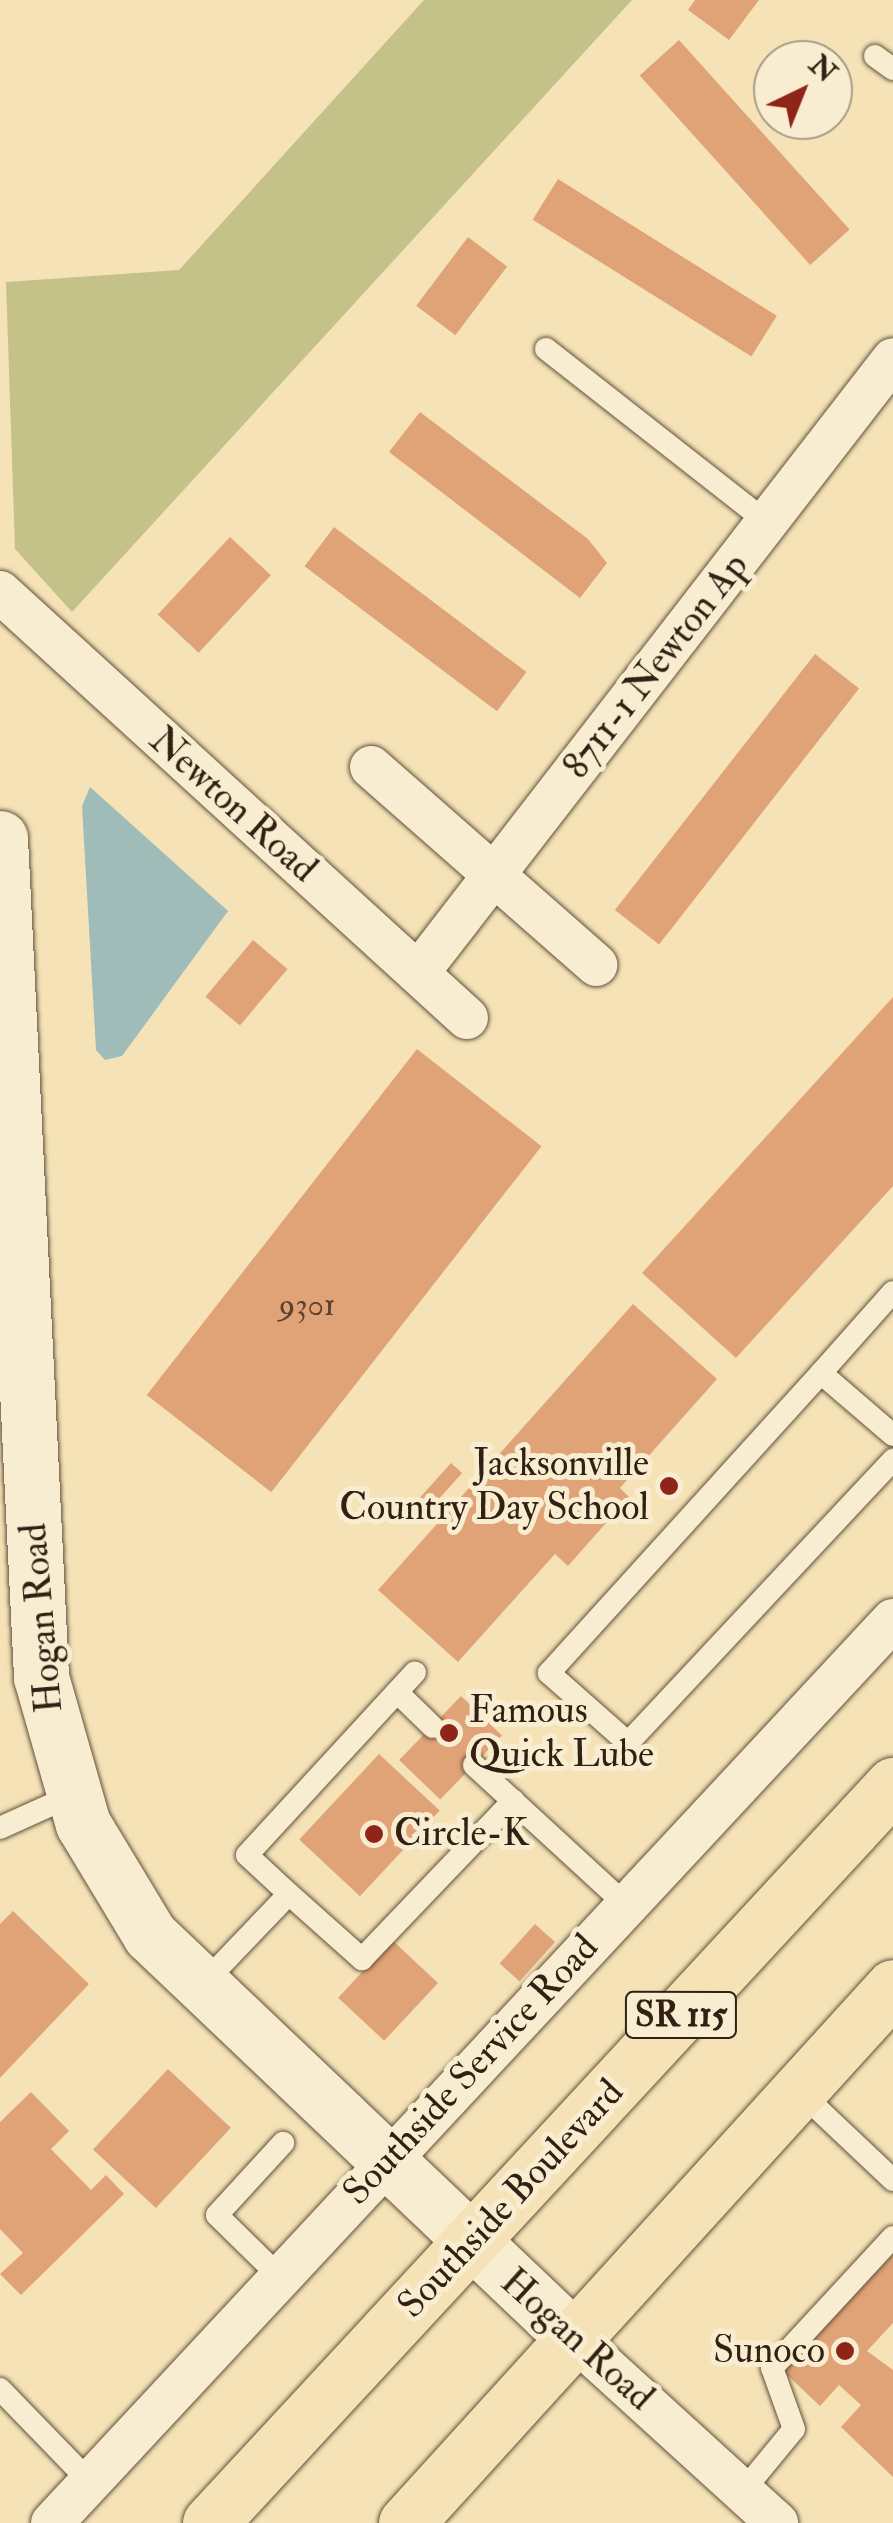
<!DOCTYPE html>
<style>
body{margin:0}
#map{position:relative;width:893px;height:2523px;overflow:hidden;background:#f5e3b7;font-family:"IM FELL Double Pica",serif}
div>[style]{position:absolute}
.green>*{inset:0;background:#c4c189}
.water>*{inset:0;background:#9fbcb8}
.building>*{inset:0;background:#e0a377;transform-origin:0 0}
.roads{filter:drop-shadow(0 0 2px #62513c) drop-shadow(0 0 2px #62513c)}
.lane>*{height:22px;margin:-11px;padding:0 11px;transform-origin:11px;border-radius:11px;background:#f8edd0}
.street>*{height:42px;margin:-21px;padding:0 21px;transform-origin:21px;border-radius:21px;background:#f8edd0}
.secondary>*{height:55px;margin:-27.5px;padding:0 27.5px;transform-origin:27.5px;border-radius:27.5px;background:#f8edd0}
.highway>*{height:55px;margin:-27.5px;padding:0 27.5px;transform-origin:27.5px;border-radius:27.5px;background:#f5e3b7}
.dots>*{width:28px;height:28px;translate:-50% -50%;box-sizing:border-box;border:5px solid #f8edd0;border-radius:50%}
span{translate:-50% -50%;white-space:nowrap;text-align:center;line-height:1.15;-webkit-text-stroke:10px #f8edd0;paint-order:stroke}
.number-label{font-size:32px;color:#5d412c}
.number-label span{-webkit-text-stroke-width:0}
.shield-label span{padding:2px 8px;background:#f8edd0;border:2px solid;border-radius:8px;-webkit-text-stroke-width:0}
.shield-label{font-size:35px;color:#312013;font-weight:700}
.street-label{font-size:38px;color:#312013}
.poi-label{font-size:38px;color:#312013}
.right{translate:-100% -50%;text-align:right}
.left{translate:0 -50%;text-align:left}
.north{position:absolute;left:753px;top:40px;width:100px;height:100px;box-sizing:border-box;background:#f8edd0;border:2px solid #a89b84;border-radius:50%;rotate:43deg;font-size:28px;font-weight:700;line-height:40px;text-align:center;color:#312013}
.north::after{content:'';display:block;margin:auto;width:35px;height:45px;background:#8f2418;clip-path:polygon(50% 0,100% 100%,50% 72%,0 100%)}
</style>
<div id="map">
<div class="green">
<i style="clip-path:polygon(424px 0,632px 0,72px 612px,15px 549px,6px 282px,179px 270px)"></i>
</div>
<div class="water">
<i style="clip-path:polygon(90px 787px,228px 911px,122px 1056px,105px 1060px,96px 1050px,82px 806px)"></i>
</div>
<div class="building">
<i style="clip-path:polygon(695px 0,759px 0,729px 40px,688px 10px)"></i>
<i style="left:679px;top:40px;width:255px;height:53px;rotate:48deg"></i>
<i style="left:558px;top:179px;width:258px;height:48px;rotate:32deg"></i>
<i style="left:468px;top:237px;width:49px;height:86px;rotate:37deg"></i>
<i style="clip-path:polygon(420px 412px,588px 539px,607px 563px,580px 598px,389px 452px)"></i>
<i style="left:334px;top:527px;width:241px;height:49px;rotate:37deg"></i>
<i style="left:230px;top:537px;width:56px;height:106px;rotate:43deg"></i>
<i style="left:815px;top:654px;width:56px;height:325px;rotate:38deg"></i>
<i style="left:253px;top:940px;width:45px;height:74px;rotate:40deg"></i>
<i style="clip-path:polygon(893px 997px,893px 1186px,736px 1358px,642px 1273px)"></i>
<i style="left:417px;top:1049px;width:158px;height:439px;rotate:38deg"></i>
<i style="clip-path:polygon(633px 1304px,717px 1379px,620px 1488px,629px 1497px,568px 1566px,555px 1554px,458px 1662px,378px 1590px)"></i>
<i style="left:451px;top:1463px;width:15px;height:48px;rotate:42deg"></i>
<i style="left:461px;top:1696px;width:57px;height:89px;rotate:44deg"></i>
<i style="left:379px;top:1754px;width:83px;height:117px;rotate:43deg"></i>
<i style="clip-path:polygon(13px 1911px,89px 1984px,0 2078px,0 1924px)"></i>
<i style="left:535px;top:1924px;width:27px;height:53px;rotate:42deg"></i>
<i style="left:392px;top:1940px;width:63px;height:79px;rotate:43deg"></i>
<i style="left:168px;top:2069px;width:86px;height:110px;rotate:43deg"></i>
<i style="clip-path:polygon(31px 2092px,69px 2131px,51px 2149px,91px 2190px,106px 2175px,124px 2194px,21px 2295px,0 2274px,23px 2253px,0 2229px,0 2122px)"></i>
<i style="clip-path:polygon(893px 2254px,893px 2323px,867px 2351px,893px 2370px,893px 2477px,841px 2427px,861px 2405px,839px 2385px,820px 2406px,783px 2371px)"></i>
</div>
<div class="roads">
<div class="lane">
<i style="left:875px;top:56px;width:22px;rotate:36deg"></i>
<i style="left:546px;top:349px;width:281px;rotate:38.1deg"></i>
<i style="left:821px;top:1373px;width:108px;rotate:-48.4deg"></i>
<i style="left:893px;top:1435px;width:95px;rotate:-139.3deg"></i>
<i style="left:821px;top:1373px;width:405px;rotate:132.2deg"></i>
<i style="left:549px;top:1673px;width:106px;rotate:41.5deg"></i>
<i style="left:628px;top:1743px;width:388px;rotate:-46.9deg"></i>
<i style="left:397px;top:1692px;width:50px;rotate:44.2deg"></i>
<i style="left:474px;top:1765px;width:204px;rotate:42.6deg"></i>
<i style="left:0;top:1828px;width:80px;rotate:-24.3deg"></i>
<i style="left:289px;top:1894px;width:57px;rotate:-137.1deg"></i>
<i style="left:247px;top:1855px;width:248px;rotate:-47.4deg"></i>
<i style="left:201px;top:1986px;width:127px;rotate:-46.3deg"></i>
<i style="left:289px;top:1894px;width:98px;rotate:41.7deg"></i>
<i style="left:362px;top:1959px;width:219px;rotate:-46.3deg"></i>
<i style="left:800px;top:2092px;width:128px;rotate:43.4deg"></i>
<i style="left:280px;top:2277px;width:88px;rotate:-135.5deg"></i>
<i style="left:217px;top:2215px;width:98px;rotate:-47.5deg"></i>
<i style="left:0;top:2389px;width:129px;rotate:45.9deg"></i>
<i style="left:743px;top:2491px;width:80px;rotate:-50.6deg"></i>
<i style="left:794px;top:2429px;width:65px;rotate:-109.8deg"></i>
<i style="left:772px;top:2368px;width:178px;rotate:-47.3deg"></i>
</div>
<div class="street">
<i style="left:0;top:592px;width:632px;rotate:42.37deg"></i>
<i style="left:371px;top:767px;width:300px;rotate:41.3deg"></i>
<i style="left:418px;top:973px;width:776px;rotate:-52.27deg"></i>
<i style="left:576px;top:2340px;width:272px;rotate:42.3deg"></i>
<i style="left:52px;top:2523px;width:1234px;rotate:-47.04deg"></i>
</div>
<div class="secondary">
<i style="left:0;top:838px;width:840px;rotate:87.2deg"></i>
<i style="left:41px;top:1677px;width:153px;rotate:74.1deg"></i>
<i style="left:83px;top:1824px;width:130px;rotate:58.9deg"></i>
<i style="left:150px;top:1935px;width:588px;rotate:43.55deg"></i>
</div>
<div class="highway">
<i style="left:210px;top:2523px;width:1006px;rotate:-47.22deg"></i>
<i style="left:406px;top:2523px;width:724px;rotate:-47.74deg"></i>
</div>
</div>
<div class="dots">
<i style="left:669px;top:1486px;background:#8f2418"></i>
<i style="left:449px;top:1733px;background:#8f2418"></i>
<i style="left:374px;top:1834px;background:#8f2418"></i>
<i style="left:845px;top:2351px;background:#8f2418"></i>
</div>
<div class="number-label">
<span style="left:307px;top:1305px">9301</span>
</div>
<div class="shield-label">
<span style="left:681px;top:2015px">SR 115</span>
</div>
<div class="street-label">
<span style="left:656px;top:666px;rotate:-52deg">8711-1 Newton Ap</span>
<span style="left:233px;top:805px;rotate:42deg">Newton Road</span>
<span style="left:42px;top:1618px;rotate:-95deg">Hogan Road</span>
<span style="left:471px;top:2070px;rotate:-47deg">Southside Service Road</span>
<span style="left:511px;top:2199px;rotate:-47deg">Southside Boulevard</span>
<span style="left:577px;top:2340px;rotate:42deg">Hogan Road</span>
</div>
<div class="poi-label">
<span class="right" style="left:649px;top:1486px">Jacksonville<br>Country Day School</span>
<span class="left" style="left:469px;top:1733px">Famous<br>Quick Lube</span>
<span class="left" style="left:394px;top:1834px">Circle-K</span>
<span class="right" style="left:825px;top:2351px">Sunoco</span>
</div>
<div class="north">N</div>
</div>
